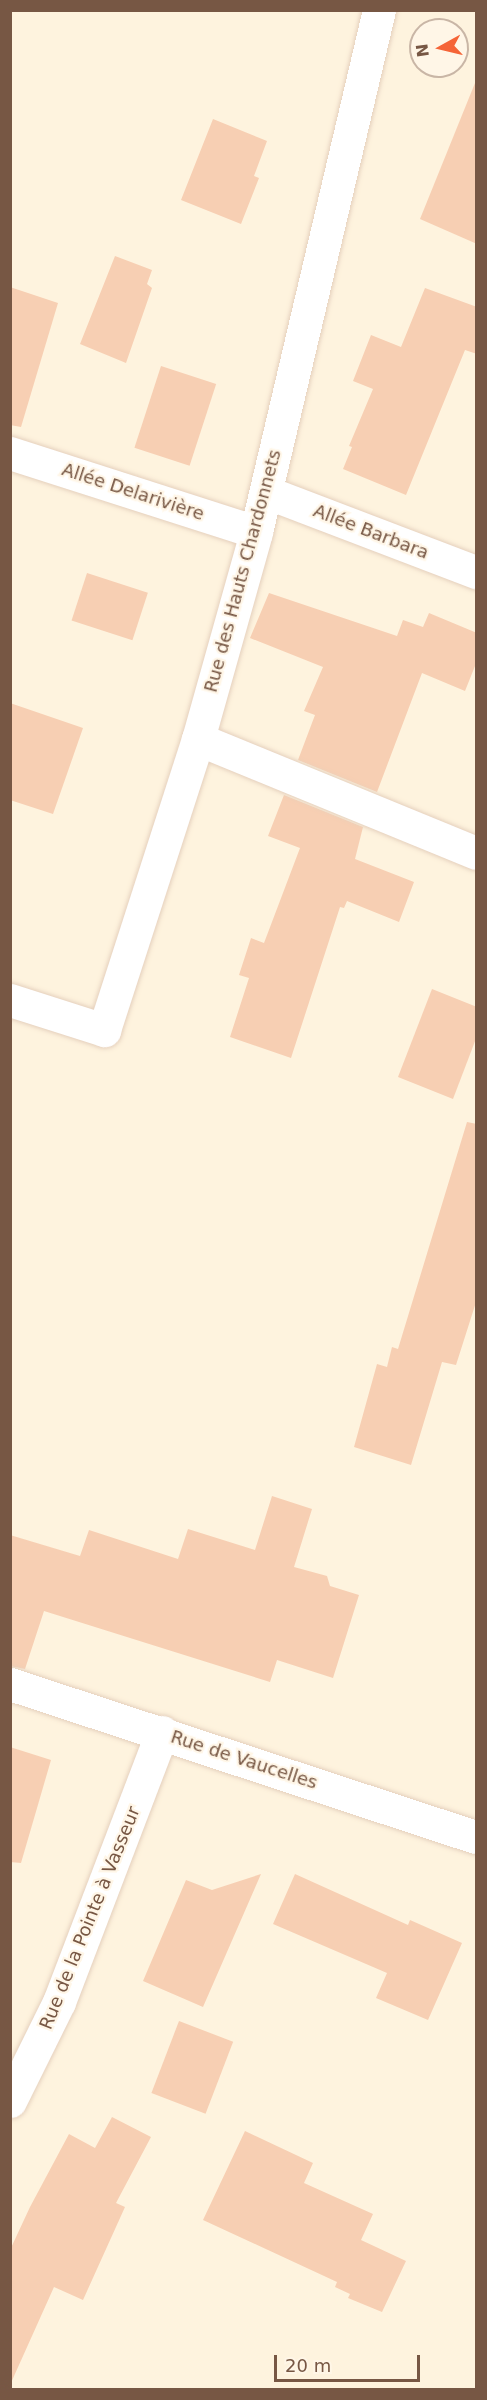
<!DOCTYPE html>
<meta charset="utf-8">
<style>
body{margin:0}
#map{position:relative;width:487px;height:2400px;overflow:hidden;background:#fef3de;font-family:"DejaVu Sans",sans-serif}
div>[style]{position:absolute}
.building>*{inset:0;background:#f7cfb3;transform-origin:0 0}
.roads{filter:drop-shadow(0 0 2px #e5d0bd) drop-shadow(0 0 2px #e5d0bd)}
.street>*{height:33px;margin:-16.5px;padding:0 16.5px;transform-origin:16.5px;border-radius:16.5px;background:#fff}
span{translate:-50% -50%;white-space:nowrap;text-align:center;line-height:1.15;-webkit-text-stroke:4.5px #fff6e7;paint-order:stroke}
.street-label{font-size:18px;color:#775744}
.frame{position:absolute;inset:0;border:12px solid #775744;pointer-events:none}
.north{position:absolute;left:409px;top:18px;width:60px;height:60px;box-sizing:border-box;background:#fff6e7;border:2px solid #c9b6a6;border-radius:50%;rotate:262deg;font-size:16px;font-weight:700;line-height:24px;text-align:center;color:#775744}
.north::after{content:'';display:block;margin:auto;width:21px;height:27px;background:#f56437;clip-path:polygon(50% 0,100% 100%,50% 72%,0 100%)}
.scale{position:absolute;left:274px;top:2355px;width:146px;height:27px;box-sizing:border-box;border:3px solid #775744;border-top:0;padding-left:8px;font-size:18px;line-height:21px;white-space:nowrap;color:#775744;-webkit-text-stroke:4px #fff6e7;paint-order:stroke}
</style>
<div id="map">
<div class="building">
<i style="clip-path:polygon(475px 83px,477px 83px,477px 244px,420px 219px)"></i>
<i style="clip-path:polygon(213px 119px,267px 141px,254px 176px,259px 178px,241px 224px,181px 200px)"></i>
<i style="clip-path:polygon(115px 256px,152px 270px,147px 284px,152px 288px,126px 363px,80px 344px)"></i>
<i style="clip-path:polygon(10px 287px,58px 303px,21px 427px,10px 425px)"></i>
<i style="clip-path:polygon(425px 288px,477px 307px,477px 354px,465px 350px,406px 495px,343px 469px,352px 447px,349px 446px,373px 389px,353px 381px,371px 335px,401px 347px)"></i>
<i style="left:161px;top:366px;width:58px;height:86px;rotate:18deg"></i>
<i style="left:87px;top:573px;width:64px;height:50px;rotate:18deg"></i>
<i style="clip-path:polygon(269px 593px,397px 636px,403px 620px,423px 627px,429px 613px,477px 633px,477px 661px,465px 691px,422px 673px,377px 792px,298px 760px,315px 715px,304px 711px,323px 667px,250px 638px)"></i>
<i style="clip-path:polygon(10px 703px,83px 728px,53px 814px,10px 800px)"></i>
<i style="clip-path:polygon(284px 795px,363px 827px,355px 859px,414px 882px,399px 922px,347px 901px,344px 908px,340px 907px,291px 1058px,230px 1037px,249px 978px,239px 975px,251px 938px,264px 943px,300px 848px,268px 836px)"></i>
<i style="clip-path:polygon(432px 989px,477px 1007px,477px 1036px,453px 1099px,398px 1077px)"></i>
<i style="clip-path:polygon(467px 1122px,477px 1124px,477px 1299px,456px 1365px,442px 1362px,411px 1465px,354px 1447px,377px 1364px,387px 1367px,392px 1347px,398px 1349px)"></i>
<i style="clip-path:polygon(272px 1496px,312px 1509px,294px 1567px,327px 1576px,330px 1586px,359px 1595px,333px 1678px,277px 1660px,270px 1682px,44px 1611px,25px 1669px,10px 1666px,10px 1535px,80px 1556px,89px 1530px,178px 1559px,188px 1529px,255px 1550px)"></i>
<i style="clip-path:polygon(10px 1747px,51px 1760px,21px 1863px,10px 1862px)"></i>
<i style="clip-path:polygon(261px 1874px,203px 2007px,143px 1981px,186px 1880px,212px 1890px)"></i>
<i style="clip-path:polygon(295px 1874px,408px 1925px,410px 1920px,462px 1943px,428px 2020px,376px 1998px,387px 1973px,273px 1924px)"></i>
<i style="left:179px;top:2021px;width:58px;height:77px;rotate:21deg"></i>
<i style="clip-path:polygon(112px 2117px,151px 2137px,116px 2203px,125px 2207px,83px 2300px,54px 2287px,10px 2385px,10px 2250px,30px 2207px,69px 2134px,95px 2148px)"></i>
<i style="clip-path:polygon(245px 2131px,313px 2163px,304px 2183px,373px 2214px,361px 2240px,406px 2261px,382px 2312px,348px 2298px,350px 2294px,335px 2287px,337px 2282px,203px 2220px)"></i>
</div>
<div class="roads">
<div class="street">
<i style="left:10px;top:453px;width:258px;rotate:17.8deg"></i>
<i style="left:266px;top:492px;width:225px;rotate:20.9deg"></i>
<i style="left:198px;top:739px;width:300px;rotate:22.3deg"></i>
<i style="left:10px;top:1000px;width:99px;rotate:17.7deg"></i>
<i style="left:104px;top:1030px;width:306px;rotate:-72.1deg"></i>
<i style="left:198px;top:739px;width:215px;rotate:-74.3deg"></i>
<i style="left:256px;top:532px;width:536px;rotate:-76.74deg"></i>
<i style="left:10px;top:1684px;width:490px;rotate:18.2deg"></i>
<i style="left:10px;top:2101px;width:110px;rotate:-63.7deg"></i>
<i style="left:59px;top:2002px;width:289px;rotate:-69.1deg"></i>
</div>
</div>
<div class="street-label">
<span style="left:133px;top:492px;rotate:18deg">Allée Delarivière</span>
<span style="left:371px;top:532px;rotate:21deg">Allée Barbara</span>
<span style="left:243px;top:571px;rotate:-75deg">Rue des Hauts Chardonnets</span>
<span style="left:244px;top:1760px;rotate:18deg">Rue de Vaucelles</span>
<span style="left:90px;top:1918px;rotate:-68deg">Rue de la Pointe à Vasseur</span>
</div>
<div class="frame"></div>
<div class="north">N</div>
<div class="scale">20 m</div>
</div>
